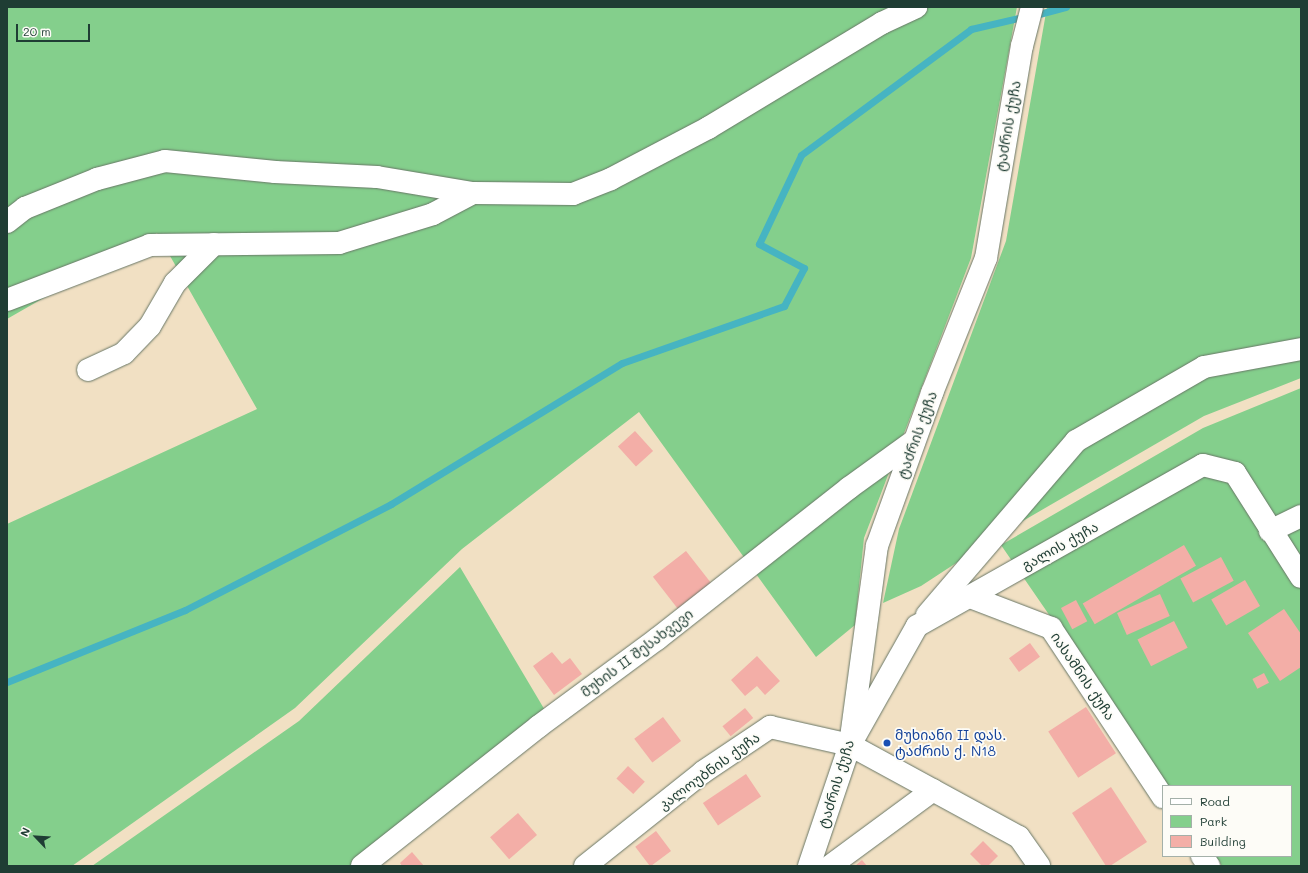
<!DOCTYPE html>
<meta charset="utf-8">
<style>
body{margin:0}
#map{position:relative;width:1308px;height:873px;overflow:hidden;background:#f1e0c3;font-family:Mali,"Noto Sans Georgian",sans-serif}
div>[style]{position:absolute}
.green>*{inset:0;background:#84cf8c}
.stream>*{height:7px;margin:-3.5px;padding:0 3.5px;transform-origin:3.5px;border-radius:3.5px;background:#46b4c2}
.building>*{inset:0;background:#f3aea7;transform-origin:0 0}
.roads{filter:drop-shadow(0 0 1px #687666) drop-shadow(0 0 1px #687666)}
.minor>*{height:22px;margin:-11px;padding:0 11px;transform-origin:11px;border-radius:11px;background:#fff}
.dots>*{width:11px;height:11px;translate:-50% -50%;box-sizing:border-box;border:2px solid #fdfcf7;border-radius:50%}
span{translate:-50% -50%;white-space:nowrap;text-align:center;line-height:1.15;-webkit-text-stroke:3.5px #fdfcf7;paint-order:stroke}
.street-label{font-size:14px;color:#1f3d34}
.transit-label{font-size:14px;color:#164399}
.left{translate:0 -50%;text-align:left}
.frame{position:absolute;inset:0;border:8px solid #1f3d34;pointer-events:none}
.legend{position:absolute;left:1162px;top:785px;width:130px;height:72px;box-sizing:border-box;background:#fdfcf7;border:1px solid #a4b0a9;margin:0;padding:5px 7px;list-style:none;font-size:12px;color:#1f3d34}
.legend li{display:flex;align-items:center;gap:8px;height:20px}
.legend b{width:20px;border:1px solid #a4b0a9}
.north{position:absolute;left:16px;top:817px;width:40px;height:40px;-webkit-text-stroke:3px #fdfcf7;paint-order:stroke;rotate:295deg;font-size:11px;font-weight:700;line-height:16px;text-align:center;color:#1f3d34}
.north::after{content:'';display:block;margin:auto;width:14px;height:18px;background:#1f3d34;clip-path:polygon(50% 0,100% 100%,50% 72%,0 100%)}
.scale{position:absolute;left:16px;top:24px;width:74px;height:18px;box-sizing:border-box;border:2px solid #1f3d34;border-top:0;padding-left:5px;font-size:12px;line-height:14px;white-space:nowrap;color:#1f3d34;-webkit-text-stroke:3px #fdfcf7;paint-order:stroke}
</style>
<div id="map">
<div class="green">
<i style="clip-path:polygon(7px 7px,1017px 7px,971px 258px,864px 538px,855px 625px,816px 657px,639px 412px,462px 549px,295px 708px,72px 866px,7px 866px,7px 524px,257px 409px,157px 233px,7px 319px)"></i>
<i style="clip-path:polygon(1047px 7px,1301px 7px,1301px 378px,1204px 416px,1002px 533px,921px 586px,883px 603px,899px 529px,1006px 241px)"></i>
<i style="clip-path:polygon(1301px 388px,1301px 866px,1222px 866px,1215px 856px,1291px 856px,1291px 786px,1167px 786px,1001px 545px,1203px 428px)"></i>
<i style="clip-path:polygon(460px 567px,546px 712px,351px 866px,92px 866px,299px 721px)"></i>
</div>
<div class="stream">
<i style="left:1039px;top:14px;width:28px;rotate:-15deg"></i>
<i style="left:7px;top:682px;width:192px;rotate:-22deg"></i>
<i style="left:185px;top:610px;width:232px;rotate:-27.2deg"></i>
<i style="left:391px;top:504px;width:271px;rotate:-31.4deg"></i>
<i style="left:622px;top:363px;width:172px;rotate:-19.4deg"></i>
<i style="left:784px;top:306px;width:43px;rotate:-62.2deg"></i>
<i style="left:804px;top:268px;width:51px;rotate:-151.9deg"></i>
<i style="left:759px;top:244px;width:98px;rotate:-64.7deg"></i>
<i style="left:801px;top:155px;width:212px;rotate:-36.5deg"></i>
<i style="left:971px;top:29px;width:48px;rotate:-13.2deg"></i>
</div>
<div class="building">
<i style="left:635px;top:431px;width:27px;height:23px;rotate:48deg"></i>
<i style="left:1184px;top:545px;width:24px;height:117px;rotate:60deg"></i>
<i style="left:686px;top:551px;width:42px;height:42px;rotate:52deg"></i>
<i style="left:1221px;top:557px;width:27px;height:46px;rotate:62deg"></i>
<i style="left:1245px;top:580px;width:30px;height:39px;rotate:60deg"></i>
<i style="left:1160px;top:594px;width:24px;height:47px;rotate:66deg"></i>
<i style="left:1076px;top:600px;width:24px;height:17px;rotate:62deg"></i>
<i style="clip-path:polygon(1284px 609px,1301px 634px,1301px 667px,1280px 681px,1248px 633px)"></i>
<i style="left:1174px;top:621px;width:30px;height:41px;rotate:63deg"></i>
<i style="left:1030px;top:643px;width:17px;height:26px;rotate:54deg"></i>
<i style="clip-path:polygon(552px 652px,562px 664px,570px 658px,582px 674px,554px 695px,533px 666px)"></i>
<i style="clip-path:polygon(757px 656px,780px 681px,765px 695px,757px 686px,745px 696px,731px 680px)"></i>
<i style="left:1264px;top:673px;width:11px;height:13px;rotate:63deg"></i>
<i style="left:1086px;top:707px;width:55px;height:45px;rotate:57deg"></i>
<i style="left:745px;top:708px;width:13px;height:29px;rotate:51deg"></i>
<i style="left:663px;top:717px;width:30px;height:36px;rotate:53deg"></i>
<i style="left:628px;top:766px;width:23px;height:17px;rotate:43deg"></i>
<i style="left:746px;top:774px;width:27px;height:52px;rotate:56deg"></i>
<i style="clip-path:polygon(1111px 787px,1147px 842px,1110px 866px,1106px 866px,1072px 813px)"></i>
<i style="left:518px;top:813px;width:29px;height:37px;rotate:49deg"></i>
<i style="left:656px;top:831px;width:25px;height:26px;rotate:53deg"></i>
<i style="clip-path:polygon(983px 841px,998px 856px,988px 866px,982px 866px,970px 854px)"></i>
<i style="clip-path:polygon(412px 852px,424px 866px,402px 866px,400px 863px)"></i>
<i style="clip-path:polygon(862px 860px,867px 866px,855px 866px)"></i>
</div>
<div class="roads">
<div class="minor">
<i style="left:7px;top:222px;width:23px;rotate:-38deg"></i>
<i style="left:25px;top:208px;width:78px;rotate:-21.9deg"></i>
<i style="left:97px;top:179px;width:70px;rotate:-14.8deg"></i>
<i style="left:165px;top:161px;width:111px;rotate:5.7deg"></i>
<i style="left:275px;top:172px;width:102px;rotate:2.8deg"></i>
<i style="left:377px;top:177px;width:97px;rotate:9.5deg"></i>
<i style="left:473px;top:193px;width:100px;rotate:0.6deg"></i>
<i style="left:573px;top:194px;width:41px;rotate:-21.5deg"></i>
<i style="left:611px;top:179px;width:110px;rotate:-27.7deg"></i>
<i style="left:708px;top:128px;width:203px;rotate:-31.1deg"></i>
<i style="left:882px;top:23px;width:38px;rotate:-25deg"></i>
<i style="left:7px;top:300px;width:153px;rotate:-21deg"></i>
<i style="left:150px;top:245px;width:189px;rotate:-0.6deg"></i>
<i style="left:339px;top:243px;width:98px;rotate:-17.1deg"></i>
<i style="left:433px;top:214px;width:45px;rotate:-27.7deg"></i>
<i style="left:88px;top:370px;width:40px;rotate:-25deg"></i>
<i style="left:124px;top:353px;width:37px;rotate:-46deg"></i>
<i style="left:150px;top:326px;width:50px;rotate:-59.8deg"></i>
<i style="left:175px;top:283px;width:55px;rotate:-45deg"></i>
<i style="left:1270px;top:531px;width:34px;rotate:-26deg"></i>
<i style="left:970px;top:597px;width:87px;rotate:20.9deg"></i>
<i style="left:1051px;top:628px;width:203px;rotate:56.5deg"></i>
<i style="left:927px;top:615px;width:229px;rotate:-49.4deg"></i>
<i style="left:1076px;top:441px;width:148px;rotate:-30deg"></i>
<i style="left:1204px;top:367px;width:99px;rotate:-10.5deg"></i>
<i style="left:855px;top:736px;width:126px;rotate:-60.6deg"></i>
<i style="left:917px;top:626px;width:328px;rotate:-29.4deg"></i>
<i style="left:1203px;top:465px;width:33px;rotate:14deg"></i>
<i style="left:1235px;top:473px;width:123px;rotate:57.6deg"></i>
<i style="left:1202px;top:856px;width:12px;rotate:55deg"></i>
<i style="left:362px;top:866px;width:226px;rotate:-38.3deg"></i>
<i style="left:539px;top:726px;width:147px;rotate:-36.4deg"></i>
<i style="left:657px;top:639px;width:244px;rotate:-38.2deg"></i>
<i style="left:849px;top:488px;width:80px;rotate:-35.9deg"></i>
<i style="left:585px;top:866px;width:151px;rotate:-38.5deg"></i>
<i style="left:703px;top:772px;width:81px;rotate:-33.9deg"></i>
<i style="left:770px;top:727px;width:82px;rotate:12.7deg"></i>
<i style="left:850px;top:745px;width:192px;rotate:28.6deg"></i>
<i style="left:1019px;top:837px;width:35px;rotate:55deg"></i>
<i style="left:809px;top:866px;width:128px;rotate:-71.3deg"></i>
<i style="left:850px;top:745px;width:201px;rotate:-82.3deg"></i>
<i style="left:877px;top:546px;width:163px;rotate:-70.2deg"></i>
<i style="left:932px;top:393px;width:145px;rotate:-68.2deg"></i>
<i style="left:986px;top:258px;width:215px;rotate:-80.4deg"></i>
<i style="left:1022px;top:46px;width:40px;rotate:-75.6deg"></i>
<i style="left:830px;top:866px;width:128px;rotate:-36.4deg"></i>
</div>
</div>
<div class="dots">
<i style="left:887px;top:743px;background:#1a4fb4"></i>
</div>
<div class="street-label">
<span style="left:1008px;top:126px;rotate:-80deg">ტაძრის ქუჩა</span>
<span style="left:917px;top:435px;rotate:-70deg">ტაძრის ქუჩა</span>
<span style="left:1060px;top:546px;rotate:-29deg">გალის ქუჩა</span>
<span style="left:637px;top:653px;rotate:-37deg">მუხის II შესახვევი</span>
<span style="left:1083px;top:676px;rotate:56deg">იასამნის ქუჩა</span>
<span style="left:709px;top:771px;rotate:-36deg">კალოუბნის ქუჩა</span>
<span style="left:836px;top:784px;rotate:-73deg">ტაძრის ქუჩა</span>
</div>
<div class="transit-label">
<span class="left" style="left:895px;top:743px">მუხიანი II დას.<br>ტაძრის ქ. N18</span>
</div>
<div class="frame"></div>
<ul class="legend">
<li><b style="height:5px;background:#fff"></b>Road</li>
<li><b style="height:11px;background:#84cf8c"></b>Park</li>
<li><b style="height:11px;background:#f3aea7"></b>Building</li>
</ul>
<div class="north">N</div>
<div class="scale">20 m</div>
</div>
